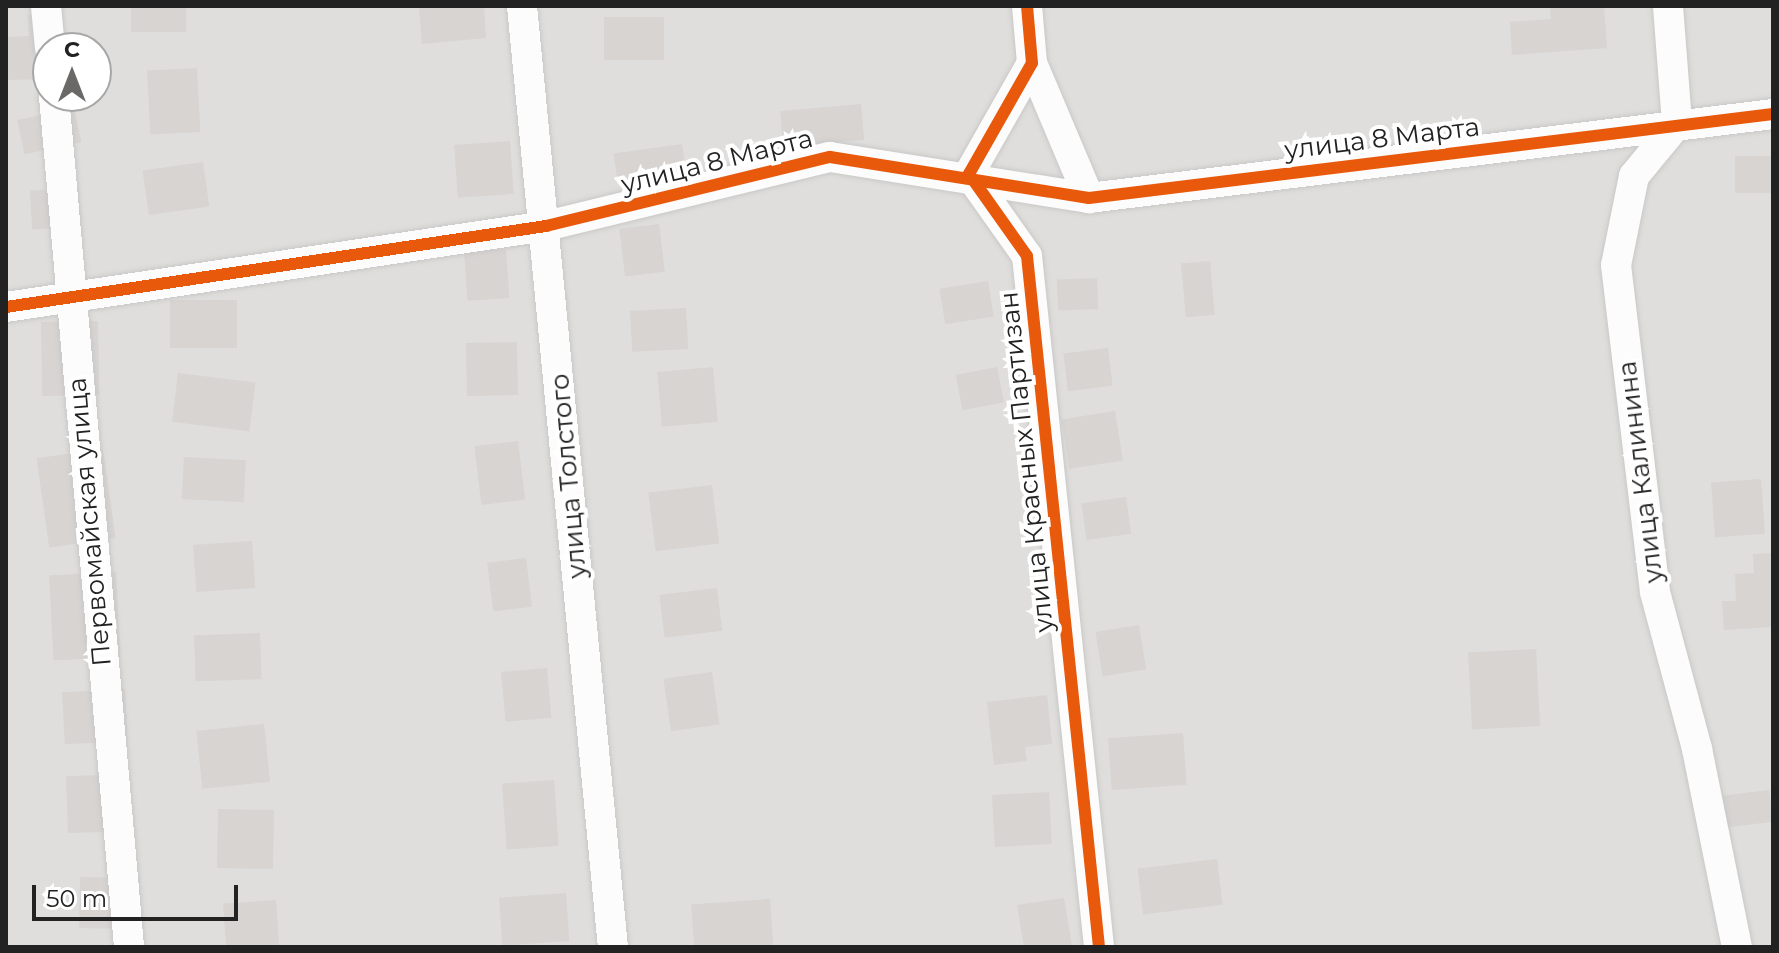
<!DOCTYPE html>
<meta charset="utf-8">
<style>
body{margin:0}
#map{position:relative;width:1779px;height:953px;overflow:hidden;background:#f0eeeb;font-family:Montserrat,sans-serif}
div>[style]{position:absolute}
.residential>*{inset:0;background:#dfdedc}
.building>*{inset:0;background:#d7d4d2;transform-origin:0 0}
.roads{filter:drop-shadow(0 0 2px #c9c8c7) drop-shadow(0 0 2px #c9c8c7)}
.minor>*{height:30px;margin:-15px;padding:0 15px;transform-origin:15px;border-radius:15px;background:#fdfcfc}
.cycleway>*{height:12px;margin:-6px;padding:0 6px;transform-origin:6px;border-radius:6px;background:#e8590c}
span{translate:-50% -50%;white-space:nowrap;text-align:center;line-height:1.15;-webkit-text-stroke:8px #fff;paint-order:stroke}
.street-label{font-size:26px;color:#222}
.frame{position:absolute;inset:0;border:8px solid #222;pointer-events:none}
.north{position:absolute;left:32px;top:32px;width:80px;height:80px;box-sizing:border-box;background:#fff;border:2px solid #a7a7a7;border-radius:50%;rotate:0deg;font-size:22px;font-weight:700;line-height:32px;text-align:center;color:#222}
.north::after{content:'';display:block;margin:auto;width:28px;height:36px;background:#6a6968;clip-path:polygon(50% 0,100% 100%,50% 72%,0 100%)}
.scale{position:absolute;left:32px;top:885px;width:206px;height:36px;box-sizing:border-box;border:4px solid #222;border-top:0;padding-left:10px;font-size:24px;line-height:28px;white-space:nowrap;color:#222;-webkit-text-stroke:6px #fff;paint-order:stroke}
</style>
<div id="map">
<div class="residential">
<i style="clip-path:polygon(evenodd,6px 6px,1773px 6px,1773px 947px,6px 947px,6px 6px,48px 48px,96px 48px,96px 96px,48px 96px,48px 48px)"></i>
</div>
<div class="building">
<i style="left:131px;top:6px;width:55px;height:26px"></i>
<i style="clip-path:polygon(419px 6px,484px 6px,486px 38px,422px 44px)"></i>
<i style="clip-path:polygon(1550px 6px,1604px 6px,1607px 48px,1512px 55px,1510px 22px,1551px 19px)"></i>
<i style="clip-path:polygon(61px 14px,48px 48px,48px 79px,6px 80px,6px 37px,29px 36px,28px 15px)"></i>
<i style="left:664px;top:17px;width:43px;height:60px;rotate:90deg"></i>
<i style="left:197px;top:68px;width:64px;height:50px;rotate:87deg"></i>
<i style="left:861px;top:104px;width:36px;height:81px;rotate:85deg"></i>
<i style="left:74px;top:108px;width:35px;height:58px;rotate:78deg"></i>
<i style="left:510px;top:141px;width:53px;height:56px;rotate:86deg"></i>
<i style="left:682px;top:144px;width:30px;height:69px;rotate:82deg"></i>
<i style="left:1773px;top:156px;width:37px;height:38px;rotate:90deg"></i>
<i style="left:203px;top:162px;width:45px;height:61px;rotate:82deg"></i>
<i style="left:79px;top:188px;width:39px;height:49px;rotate:87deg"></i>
<i style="left:659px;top:224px;width:48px;height:40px;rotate:83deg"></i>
<i style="left:506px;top:249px;width:49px;height:42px;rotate:86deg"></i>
<i style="left:1210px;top:261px;width:54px;height:29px;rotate:85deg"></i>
<i style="left:1097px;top:278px;width:31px;height:40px;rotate:88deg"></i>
<i style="left:988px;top:281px;width:36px;height:49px;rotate:81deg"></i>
<i style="left:170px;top:300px;width:67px;height:48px"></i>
<i style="left:686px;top:308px;width:41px;height:56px;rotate:87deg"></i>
<i style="left:98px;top:321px;width:74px;height:57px;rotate:89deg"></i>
<i style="left:517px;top:342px;width:53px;height:51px;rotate:89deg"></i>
<i style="left:1108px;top:348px;width:38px;height:45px;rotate:83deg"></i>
<i style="left:713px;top:367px;width:55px;height:56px;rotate:85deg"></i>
<i style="left:997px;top:367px;width:36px;height:42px;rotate:79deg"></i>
<i style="left:178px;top:373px;width:78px;height:49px;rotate:7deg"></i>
<i style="left:1115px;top:411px;width:50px;height:54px;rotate:81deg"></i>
<i style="left:518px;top:441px;width:59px;height:44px;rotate:83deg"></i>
<i style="left:103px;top:449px;width:90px;height:67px;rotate:82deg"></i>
<i style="left:184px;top:457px;width:62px;height:42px;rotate:3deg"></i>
<i style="left:1761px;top:479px;width:55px;height:50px;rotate:86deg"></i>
<i style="left:712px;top:485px;width:59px;height:64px;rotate:83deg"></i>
<i style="left:1126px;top:497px;width:37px;height:45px;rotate:82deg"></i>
<i style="left:252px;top:541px;width:47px;height:59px;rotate:86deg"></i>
<i style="clip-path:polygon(1773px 553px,1773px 627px,1724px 630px,1722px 601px,1736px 601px,1735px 574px,1754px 573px,1753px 554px)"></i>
<i style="left:526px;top:558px;width:49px;height:39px;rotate:83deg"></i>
<i style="left:116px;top:572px;width:85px;height:67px;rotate:87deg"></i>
<i style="left:717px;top:588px;width:43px;height:58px;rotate:83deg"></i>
<i style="left:1139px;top:625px;width:45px;height:44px;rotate:81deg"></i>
<i style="left:260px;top:633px;width:46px;height:66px;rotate:88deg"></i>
<i style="left:1536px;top:649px;width:77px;height:68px;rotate:87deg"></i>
<i style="left:547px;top:668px;width:50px;height:46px;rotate:85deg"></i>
<i style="left:712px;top:672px;width:53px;height:49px;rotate:82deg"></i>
<i style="left:125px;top:689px;width:52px;height:63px;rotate:87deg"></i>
<i style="clip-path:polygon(1047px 695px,1052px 744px,1025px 747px,1027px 761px,994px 765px,987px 702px)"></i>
<i style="left:264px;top:724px;width:58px;height:68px;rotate:84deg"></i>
<i style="left:1183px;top:733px;width:52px;height:75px;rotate:86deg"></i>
<i style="left:127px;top:774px;width:57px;height:61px;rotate:88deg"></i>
<i style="left:554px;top:780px;width:66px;height:52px;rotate:86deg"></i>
<i style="left:1769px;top:790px;width:32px;height:47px;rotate:83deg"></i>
<i style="left:1049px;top:792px;width:52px;height:57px;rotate:87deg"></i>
<i style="left:218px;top:809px;width:56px;height:59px;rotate:1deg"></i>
<i style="left:1217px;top:859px;width:46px;height:80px;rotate:83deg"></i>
<i style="left:80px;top:877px;width:60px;height:51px;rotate:1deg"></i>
<i style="left:566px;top:893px;width:48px;height:67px;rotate:86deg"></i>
<i style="clip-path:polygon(1064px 898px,1072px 946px,1024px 947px,1017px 905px)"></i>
<i style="left:770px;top:899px;width:48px;height:79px;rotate:86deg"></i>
<i style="left:276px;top:900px;width:47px;height:53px;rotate:86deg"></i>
</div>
<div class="roads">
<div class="minor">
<i style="left:46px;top:6px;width:42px;rotate:84.6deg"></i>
<i style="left:522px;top:6px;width:945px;rotate:84.48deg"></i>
<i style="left:1027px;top:6px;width:57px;rotate:85deg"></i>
<i style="left:1032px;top:63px;width:128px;rotate:119.6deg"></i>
<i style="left:969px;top:174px;width:100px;rotate:54.7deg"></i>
<i style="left:1027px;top:256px;width:695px;rotate:84.05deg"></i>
<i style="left:1668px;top:6px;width:118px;rotate:85.6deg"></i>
<i style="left:1677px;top:124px;width:67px;rotate:129.6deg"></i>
<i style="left:1634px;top:176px;width:91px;rotate:101.4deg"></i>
<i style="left:1616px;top:265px;width:329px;rotate:83.2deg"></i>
<i style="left:1655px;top:592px;width:163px;rotate:75deg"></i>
<i style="left:1697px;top:749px;width:202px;rotate:78.6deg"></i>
<i style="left:1032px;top:63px;width:147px;rotate:67.1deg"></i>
<i style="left:54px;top:96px;width:854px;rotate:84.96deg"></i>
<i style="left:6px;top:307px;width:546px;rotate:-8.53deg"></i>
<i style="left:546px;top:226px;width:292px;rotate:-13.7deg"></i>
<i style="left:830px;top:157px;width:262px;rotate:9deg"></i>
<i style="left:1089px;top:198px;width:689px;rotate:-7deg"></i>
</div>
</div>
<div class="cycleway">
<i style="left:1027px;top:6px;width:57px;rotate:85deg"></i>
<i style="left:1032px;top:63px;width:128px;rotate:119.6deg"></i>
<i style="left:969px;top:174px;width:100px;rotate:54.7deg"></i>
<i style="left:1027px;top:256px;width:695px;rotate:84.05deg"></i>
<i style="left:6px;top:307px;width:546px;rotate:-8.53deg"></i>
<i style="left:546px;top:226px;width:292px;rotate:-13.7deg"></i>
<i style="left:830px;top:157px;width:262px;rotate:9deg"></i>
<i style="left:1089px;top:198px;width:689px;rotate:-7deg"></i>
</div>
<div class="street-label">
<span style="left:1382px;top:139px;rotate:-7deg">улица 8 Марта</span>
<span style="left:717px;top:162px;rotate:-14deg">улица 8 Марта</span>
<span style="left:1027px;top:462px;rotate:-96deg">улица Красных Партизан</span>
<span style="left:1641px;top:472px;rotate:-97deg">улица Калинина</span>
<span style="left:569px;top:476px;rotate:-95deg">улица Толстого</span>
<span style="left:90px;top:522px;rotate:-95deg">Первомайская улица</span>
</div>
<div class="frame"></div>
<div class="north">С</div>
<div class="scale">50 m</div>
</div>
